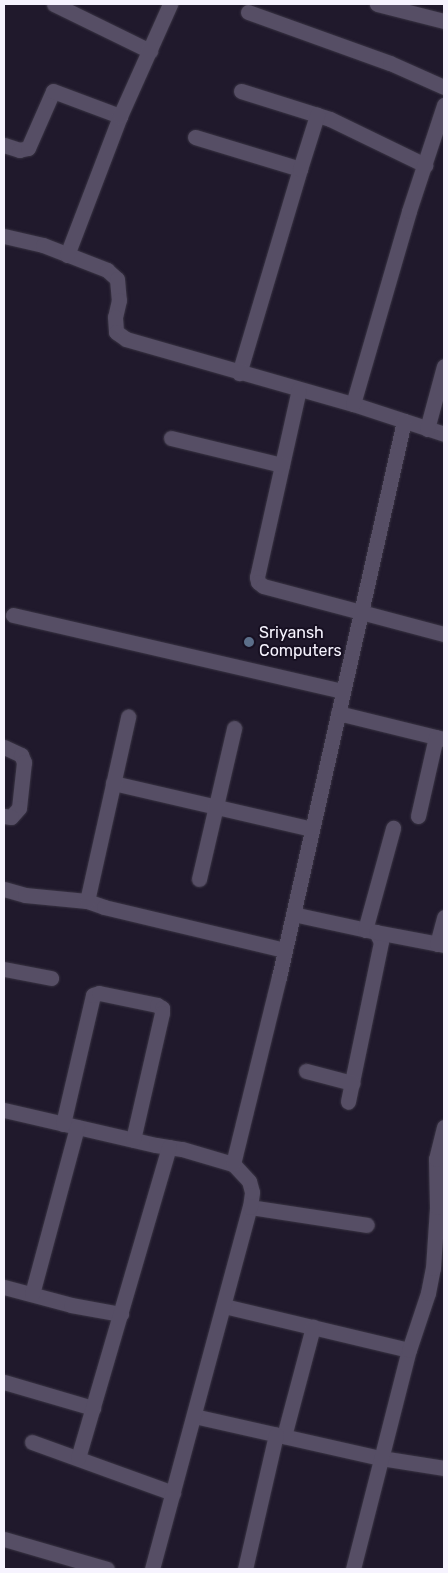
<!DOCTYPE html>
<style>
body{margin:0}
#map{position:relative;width:448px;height:1573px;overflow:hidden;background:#20192c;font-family:Rubik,sans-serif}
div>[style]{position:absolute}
.roads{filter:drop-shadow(0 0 1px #393443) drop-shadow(0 0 1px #393443)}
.minor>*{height:15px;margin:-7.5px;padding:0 7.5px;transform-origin:7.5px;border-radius:7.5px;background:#564e65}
.dots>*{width:14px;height:14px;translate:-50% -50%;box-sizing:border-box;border:2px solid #171022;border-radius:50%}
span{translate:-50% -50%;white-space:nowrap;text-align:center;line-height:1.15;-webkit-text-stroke:4px #171022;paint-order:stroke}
.poi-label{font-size:16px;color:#f6f3fe}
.left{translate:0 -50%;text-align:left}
.frame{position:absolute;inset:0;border:5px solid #f6f3fe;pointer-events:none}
</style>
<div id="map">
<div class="roads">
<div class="minor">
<i style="left:54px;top:4px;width:107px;rotate:26.1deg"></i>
<i style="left:377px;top:4px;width:69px;rotate:14.2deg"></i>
<i style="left:248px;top:12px;width:151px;rotate:19.8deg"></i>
<i style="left:390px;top:63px;width:59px;rotate:24deg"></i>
<i style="left:241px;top:91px;width:93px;rotate:17.5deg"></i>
<i style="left:330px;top:119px;width:106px;rotate:25.8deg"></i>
<i style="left:195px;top:137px;width:110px;rotate:16.9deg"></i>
<i style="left:300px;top:169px;width:213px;rotate:106.6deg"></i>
<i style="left:4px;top:145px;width:16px;rotate:18deg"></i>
<i style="left:19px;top:150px;width:9px;rotate:-13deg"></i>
<i style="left:28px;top:148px;width:62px;rotate:-66.3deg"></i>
<i style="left:53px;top:91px;width:72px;rotate:20.5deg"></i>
<i style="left:300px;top:169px;width:57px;rotate:-72.5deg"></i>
<i style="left:4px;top:236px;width:40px;rotate:13deg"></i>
<i style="left:43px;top:245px;width:69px;rotate:21.3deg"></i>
<i style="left:107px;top:270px;width:13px;rotate:42deg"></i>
<i style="left:117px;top:279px;width:21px;rotate:85deg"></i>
<i style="left:119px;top:300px;width:17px;rotate:103deg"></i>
<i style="left:115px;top:317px;width:15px;rotate:86deg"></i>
<i style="left:116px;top:332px;width:12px;rotate:35deg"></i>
<i style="left:126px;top:339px;width:236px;rotate:16deg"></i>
<i style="left:353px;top:404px;width:96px;rotate:18.2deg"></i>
<i style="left:67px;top:255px;width:149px;rotate:-69.1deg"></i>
<i style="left:120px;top:116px;width:123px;rotate:-65.9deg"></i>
<i style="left:299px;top:389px;width:193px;rotate:102.6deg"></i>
<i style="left:257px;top:577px;width:5px;rotate:79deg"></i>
<i style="left:258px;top:582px;width:6px;rotate:39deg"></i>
<i style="left:263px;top:586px;width:187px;rotate:14.9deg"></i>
<i style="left:353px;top:404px;width:201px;rotate:-73.8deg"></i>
<i style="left:409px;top:211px;width:112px;rotate:-71.7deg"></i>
<i style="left:427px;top:429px;width:65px;rotate:-74.9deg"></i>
<i style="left:171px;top:438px;width:114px;rotate:13.7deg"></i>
<i style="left:13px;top:615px;width:339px;rotate:13deg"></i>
<i style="left:338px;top:713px;width:109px;rotate:13.8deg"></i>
<i style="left:4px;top:747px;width:19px;rotate:25deg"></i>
<i style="left:21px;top:755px;width:8px;rotate:67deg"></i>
<i style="left:24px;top:762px;width:46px;rotate:96.2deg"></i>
<i style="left:19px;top:808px;width:12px;rotate:132deg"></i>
<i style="left:11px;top:817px;width:7px;rotate:-172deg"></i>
<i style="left:113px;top:783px;width:204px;rotate:13deg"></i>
<i style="left:418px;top:816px;width:81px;rotate:-77.2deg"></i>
<i style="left:199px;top:879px;width:155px;rotate:-76.9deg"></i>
<i style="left:4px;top:889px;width:22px;rotate:16deg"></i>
<i style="left:25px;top:895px;width:62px;rotate:5.5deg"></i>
<i style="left:87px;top:901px;width:18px;rotate:19deg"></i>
<i style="left:104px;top:907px;width:186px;rotate:13.4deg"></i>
<i style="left:87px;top:901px;width:189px;rotate:-77.4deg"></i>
<i style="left:293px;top:914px;width:85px;rotate:12.2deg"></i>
<i style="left:376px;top:932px;width:11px;rotate:63deg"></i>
<i style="left:381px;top:942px;width:163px;rotate:101.7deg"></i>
<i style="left:365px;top:930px;width:106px;rotate:-74.6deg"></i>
<i style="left:376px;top:932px;width:69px;rotate:10.8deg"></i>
<i style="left:437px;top:944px;width:28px;rotate:-75deg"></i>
<i style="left:4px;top:969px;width:48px;rotate:10.8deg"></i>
<i style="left:306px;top:1071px;width:48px;rotate:14.6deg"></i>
<i style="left:4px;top:1110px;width:156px;rotate:13deg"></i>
<i style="left:156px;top:1145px;width:26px;rotate:9deg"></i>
<i style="left:182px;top:1149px;width:53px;rotate:16.4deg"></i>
<i style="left:63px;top:1124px;width:132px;rotate:-76.9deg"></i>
<i style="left:93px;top:995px;width:6px;rotate:-18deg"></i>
<i style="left:99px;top:993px;width:59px;rotate:11.7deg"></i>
<i style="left:157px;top:1005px;width:6px;rotate:31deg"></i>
<i style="left:162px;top:1008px;width:5px;rotate:90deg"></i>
<i style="left:162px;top:1013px;width:130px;rotate:102.9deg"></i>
<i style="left:250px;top:1207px;width:118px;rotate:8.7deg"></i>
<i style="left:4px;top:1287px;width:69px;rotate:15deg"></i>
<i style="left:71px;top:1305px;width:51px;rotate:10.2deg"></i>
<i style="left:32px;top:1294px;width:173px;rotate:-74.9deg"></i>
<i style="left:224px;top:1306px;width:190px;rotate:13.4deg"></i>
<i style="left:4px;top:1382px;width:93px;rotate:16.3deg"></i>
<i style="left:194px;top:1416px;width:192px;rotate:12.7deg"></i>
<i style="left:381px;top:1458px;width:64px;rotate:9deg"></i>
<i style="left:284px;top:1436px;width:113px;rotate:-75.1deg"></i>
<i style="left:32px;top:1442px;width:150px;rotate:19.9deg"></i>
<i style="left:78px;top:1458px;width:324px;rotate:-73.7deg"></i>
<i style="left:4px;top:1539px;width:107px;rotate:16.2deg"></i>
<i style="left:152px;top:1569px;width:375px;rotate:-74.9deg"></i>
<i style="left:250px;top:1207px;width:15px;rotate:-82deg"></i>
<i style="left:252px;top:1192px;width:11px;rotate:-105deg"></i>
<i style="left:249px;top:1181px;width:23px;rotate:-133deg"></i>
<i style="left:233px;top:1164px;width:193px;rotate:-76.2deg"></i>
<i style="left:279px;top:977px;width:570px;rotate:-77.33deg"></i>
<i style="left:245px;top:1569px;width:138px;rotate:-77deg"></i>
<i style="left:353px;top:1569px;width:226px;rotate:-75.7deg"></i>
<i style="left:409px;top:1350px;width:60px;rotate:-71.6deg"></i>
<i style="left:428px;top:1293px;width:25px;rotate:-79deg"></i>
<i style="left:433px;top:1268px;width:61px;rotate:-86.2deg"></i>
<i style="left:437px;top:1207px;width:48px;rotate:-91.2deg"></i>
<i style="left:436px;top:1159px;width:33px;rotate:-76deg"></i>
</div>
</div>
<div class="dots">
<i style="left:249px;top:642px;background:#5c6f8a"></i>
</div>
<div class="poi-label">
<span class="left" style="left:259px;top:642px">Sriyansh<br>Computers</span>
</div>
<div class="frame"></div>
</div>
